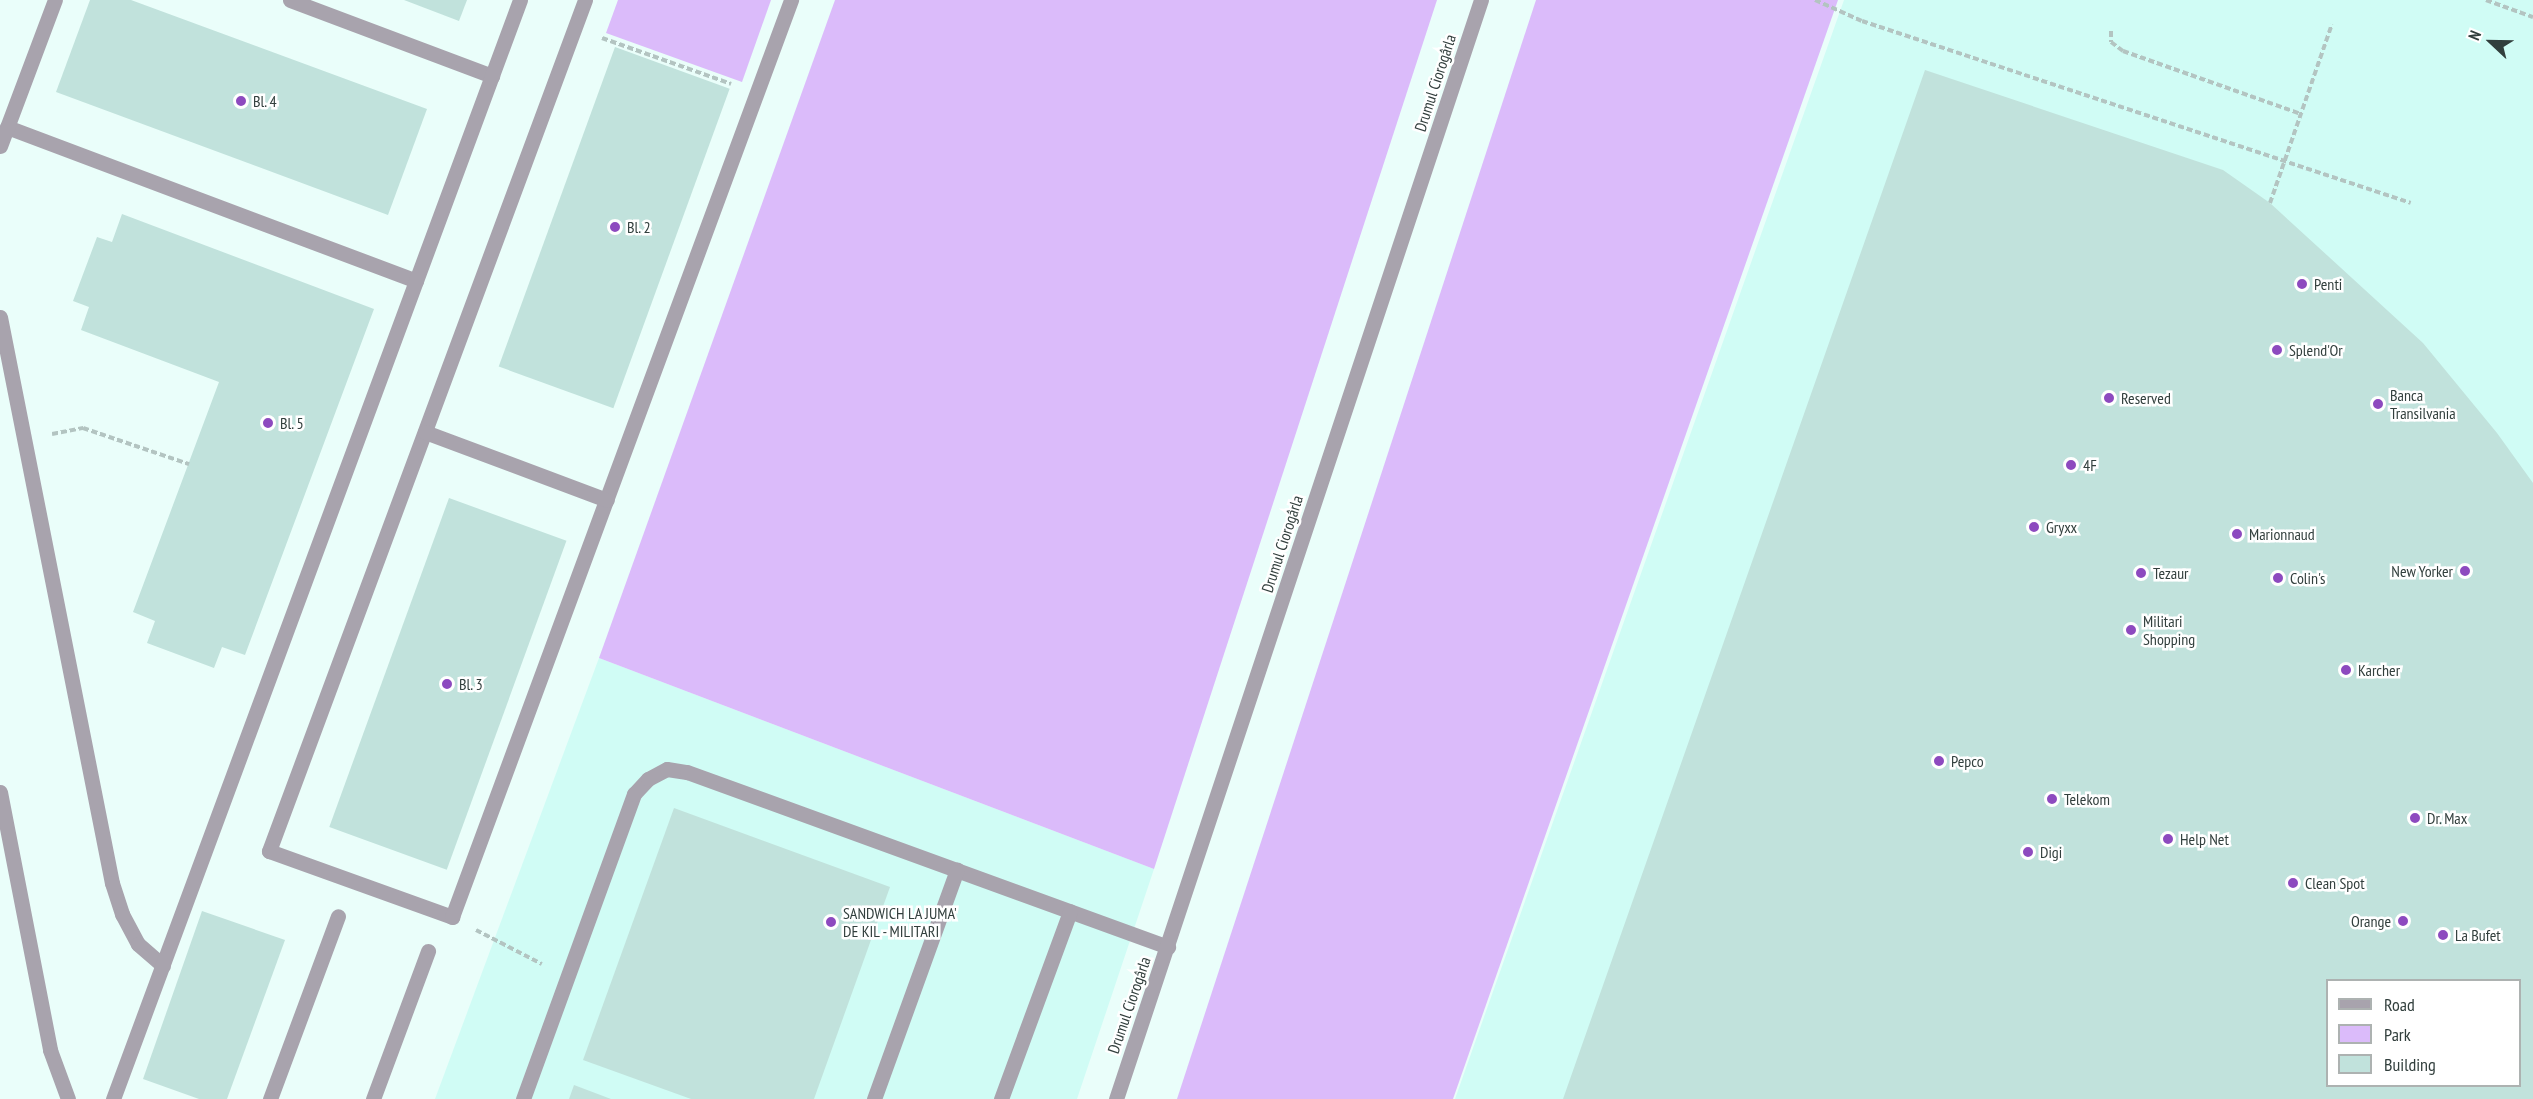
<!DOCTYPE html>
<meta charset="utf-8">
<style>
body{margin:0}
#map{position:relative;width:2533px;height:1099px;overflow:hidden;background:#eafefa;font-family:"PT Sans Narrow",sans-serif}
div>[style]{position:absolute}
.built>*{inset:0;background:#d0fcf5}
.green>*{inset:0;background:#dbbbfa}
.building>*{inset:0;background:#c1e2dc;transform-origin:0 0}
.path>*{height:4px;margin-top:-2px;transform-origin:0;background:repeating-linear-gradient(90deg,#b3c4c1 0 6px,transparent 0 9px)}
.minor>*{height:15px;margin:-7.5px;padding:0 7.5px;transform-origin:7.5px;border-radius:7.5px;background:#a8a3ad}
.dots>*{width:16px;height:16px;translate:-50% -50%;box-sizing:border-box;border:3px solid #fff;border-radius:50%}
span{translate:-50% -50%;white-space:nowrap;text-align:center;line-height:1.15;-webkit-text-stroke:5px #fff;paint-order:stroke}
.street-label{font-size:16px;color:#323f3d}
.poi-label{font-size:16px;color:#323f3d}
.left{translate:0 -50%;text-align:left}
.right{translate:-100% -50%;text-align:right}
.legend{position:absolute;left:2326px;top:979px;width:195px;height:108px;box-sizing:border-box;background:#fff;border:2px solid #adb2b1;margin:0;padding:8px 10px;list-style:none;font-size:18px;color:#323f3d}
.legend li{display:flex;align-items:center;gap:12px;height:30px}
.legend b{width:30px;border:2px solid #adb2b1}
.north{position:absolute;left:2461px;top:12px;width:60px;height:60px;-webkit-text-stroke:4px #fff;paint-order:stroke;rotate:292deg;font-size:16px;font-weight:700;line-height:24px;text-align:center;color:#323f3d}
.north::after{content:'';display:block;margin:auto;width:21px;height:27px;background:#323f3d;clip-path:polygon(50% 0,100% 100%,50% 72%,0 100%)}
</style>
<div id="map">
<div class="built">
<i style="clip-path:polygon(evenodd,1844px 0,2533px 0,2533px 1099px,1455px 1099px,1844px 0,2328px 980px,2520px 980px,2520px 1086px,2328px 1086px,2328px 980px)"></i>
<i style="clip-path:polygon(599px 658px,1154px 869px,1077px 1099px,435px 1099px)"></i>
</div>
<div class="green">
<i style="clip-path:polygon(618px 0,771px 0,742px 82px,606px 33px)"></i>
<i style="clip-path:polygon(835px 0,1437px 0,1154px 869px,599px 658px)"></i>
<i style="clip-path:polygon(1536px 0,1838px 0,1453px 1099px,1177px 1099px)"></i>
</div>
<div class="building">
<i style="clip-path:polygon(90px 0,131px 0,427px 109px,388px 215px,56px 92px)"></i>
<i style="clip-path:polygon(404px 0,467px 0,459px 21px)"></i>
<i style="left:615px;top:47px;width:122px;height:340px;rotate:20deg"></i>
<i style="clip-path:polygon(evenodd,1925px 70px,2223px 170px,2270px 203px,2423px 343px,2497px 433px,2533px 483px,2533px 1099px,1563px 1099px,1925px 70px,2328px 980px,2520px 980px,2520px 1086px,2328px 1086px,2328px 980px)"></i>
<i style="clip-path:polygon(122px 214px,374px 309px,245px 655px,222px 647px,214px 668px,147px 643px,155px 621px,133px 612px,219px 382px,81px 330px,89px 307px,73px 301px,97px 237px,112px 242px)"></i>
<i style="left:449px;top:498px;width:125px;height:350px;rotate:20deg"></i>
<i style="clip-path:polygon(674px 808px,890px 887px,814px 1099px,691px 1099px,583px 1060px)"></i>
<i style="clip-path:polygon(202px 911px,285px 940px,227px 1099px,199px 1099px,143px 1079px)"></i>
<i style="clip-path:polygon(574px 1085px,611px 1099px,569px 1099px)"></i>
</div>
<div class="path">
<i style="left:1815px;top:0;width:51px;rotate:24.1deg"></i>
<i style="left:1862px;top:21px;width:578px;rotate:18.34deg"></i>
<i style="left:2486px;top:0;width:50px;rotate:19.9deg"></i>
<i style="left:2111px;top:31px;width:11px;rotate:90deg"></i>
<i style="left:2111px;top:42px;width:15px;rotate:37deg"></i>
<i style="left:2123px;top:51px;width:189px;rotate:19.5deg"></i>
<i style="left:602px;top:38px;width:137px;rotate:19.6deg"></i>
<i style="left:2270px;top:203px;width:189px;rotate:-70.9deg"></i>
<i style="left:52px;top:434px;width:32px;rotate:-11deg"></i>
<i style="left:83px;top:428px;width:112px;rotate:18.8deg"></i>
<i style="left:476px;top:930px;width:74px;rotate:27.3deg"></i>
</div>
<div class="minor">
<i style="left:290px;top:0;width:216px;rotate:20.6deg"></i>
<i style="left:585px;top:0;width:908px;rotate:110.37deg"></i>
<i style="left:269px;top:851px;width:195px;rotate:19.8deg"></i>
<i style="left:452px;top:917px;width:978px;rotate:-69.71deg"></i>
<i style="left:7px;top:127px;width:437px;rotate:20.6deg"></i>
<i style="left:0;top:146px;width:156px;rotate:-69.4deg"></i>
<i style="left:0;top:317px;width:577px;rotate:78.81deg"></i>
<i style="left:112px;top:883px;width:33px;rotate:72deg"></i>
<i style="left:122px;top:914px;width:34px;rotate:62deg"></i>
<i style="left:138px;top:944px;width:33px;rotate:41deg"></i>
<i style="left:425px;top:432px;width:194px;rotate:20.5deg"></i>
<i style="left:0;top:792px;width:263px;rotate:79deg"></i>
<i style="left:50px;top:1050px;width:52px;rotate:69.8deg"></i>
<i style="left:113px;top:1099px;width:1172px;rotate:-69.68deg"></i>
<i style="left:270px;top:1099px;width:195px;rotate:-69.6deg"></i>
<i style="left:373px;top:1099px;width:158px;rotate:-69.6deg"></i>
<i style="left:523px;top:1099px;width:325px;rotate:-70deg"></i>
<i style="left:634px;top:794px;width:21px;rotate:-47deg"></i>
<i style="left:648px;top:779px;width:21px;rotate:-28deg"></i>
<i style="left:667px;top:769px;width:20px;rotate:9deg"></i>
<i style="left:687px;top:772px;width:512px;rotate:19.99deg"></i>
<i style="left:874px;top:1099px;width:244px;rotate:-70.1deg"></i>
<i style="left:1001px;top:1099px;width:200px;rotate:-69.8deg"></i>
<i style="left:1116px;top:1099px;width:1158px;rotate:-71.63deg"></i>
</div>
<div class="dots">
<i style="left:241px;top:101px;background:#8d4abf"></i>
<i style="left:615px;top:227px;background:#8d4abf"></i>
<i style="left:2302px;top:284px;background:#8d4abf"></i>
<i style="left:2277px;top:350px;background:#8d4abf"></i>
<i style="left:2109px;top:398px;background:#8d4abf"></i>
<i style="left:2378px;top:404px;background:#8d4abf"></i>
<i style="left:268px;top:423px;background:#8d4abf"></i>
<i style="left:2071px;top:465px;background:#8d4abf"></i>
<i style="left:2034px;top:527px;background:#8d4abf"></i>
<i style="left:2237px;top:534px;background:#8d4abf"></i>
<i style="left:2465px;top:571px;background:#8d4abf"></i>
<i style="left:2141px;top:573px;background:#8d4abf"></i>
<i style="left:2278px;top:578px;background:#8d4abf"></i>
<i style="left:2131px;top:630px;background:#8d4abf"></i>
<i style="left:2346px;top:670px;background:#8d4abf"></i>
<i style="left:447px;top:684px;background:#8d4abf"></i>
<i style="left:1939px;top:761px;background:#8d4abf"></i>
<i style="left:2052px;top:799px;background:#8d4abf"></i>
<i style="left:2415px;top:818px;background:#8d4abf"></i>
<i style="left:2168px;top:839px;background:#8d4abf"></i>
<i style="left:2028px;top:852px;background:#8d4abf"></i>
<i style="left:2293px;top:883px;background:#8d4abf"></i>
<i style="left:2403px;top:921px;background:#8d4abf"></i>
<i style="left:831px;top:922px;background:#8d4abf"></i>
<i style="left:2443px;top:935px;background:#8d4abf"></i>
</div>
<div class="street-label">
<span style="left:1435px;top:83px;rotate:-72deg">Drumul Ciorogârla</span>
<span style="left:1282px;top:544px;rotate:-72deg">Drumul Ciorogârla</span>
<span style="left:1129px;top:1005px;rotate:-71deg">Drumul Ciorogârla</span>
</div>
<div class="poi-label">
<span class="left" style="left:253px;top:101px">Bl. 4</span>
<span class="left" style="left:627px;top:227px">Bl. 2</span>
<span class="left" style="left:2314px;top:284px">Penti</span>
<span class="left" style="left:2289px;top:350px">Splend'Or</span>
<span class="left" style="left:2390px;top:404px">Banca<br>Transilvania</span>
<span class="left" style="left:2121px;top:398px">Reserved</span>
<span class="left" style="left:280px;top:423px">Bl. 5</span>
<span class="left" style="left:2083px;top:465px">4F</span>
<span class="left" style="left:2046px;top:527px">Gryxx</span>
<span class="left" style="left:2249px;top:534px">Marionnaud</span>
<span class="right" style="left:2453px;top:571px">New Yorker</span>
<span class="left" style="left:2153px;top:573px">Tezaur</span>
<span class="left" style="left:2290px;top:578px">Colin's</span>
<span class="left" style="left:2143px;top:630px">Militari<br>Shopping</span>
<span class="left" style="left:2358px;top:670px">Karcher</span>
<span class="left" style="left:459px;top:684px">Bl. 3</span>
<span class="left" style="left:1951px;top:761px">Pepco</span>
<span class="left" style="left:2064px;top:799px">Telekom</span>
<span class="left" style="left:2427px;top:818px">Dr. Max</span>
<span class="left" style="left:2180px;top:839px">Help Net</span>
<span class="left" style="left:2040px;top:852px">Digi</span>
<span class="left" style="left:2305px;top:883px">Clean Spot</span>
<span class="left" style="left:843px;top:922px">SANDWICH LA JUMA'<br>DE KIL - MILITARI</span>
<span class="right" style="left:2391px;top:921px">Orange</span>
<span class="left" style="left:2455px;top:935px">La Bufet</span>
</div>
<ul class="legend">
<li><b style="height:8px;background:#a8a3ad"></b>Road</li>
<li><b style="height:16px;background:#dbbbfa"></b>Park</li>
<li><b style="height:16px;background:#c1e2dc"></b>Building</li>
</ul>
<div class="north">N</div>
</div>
